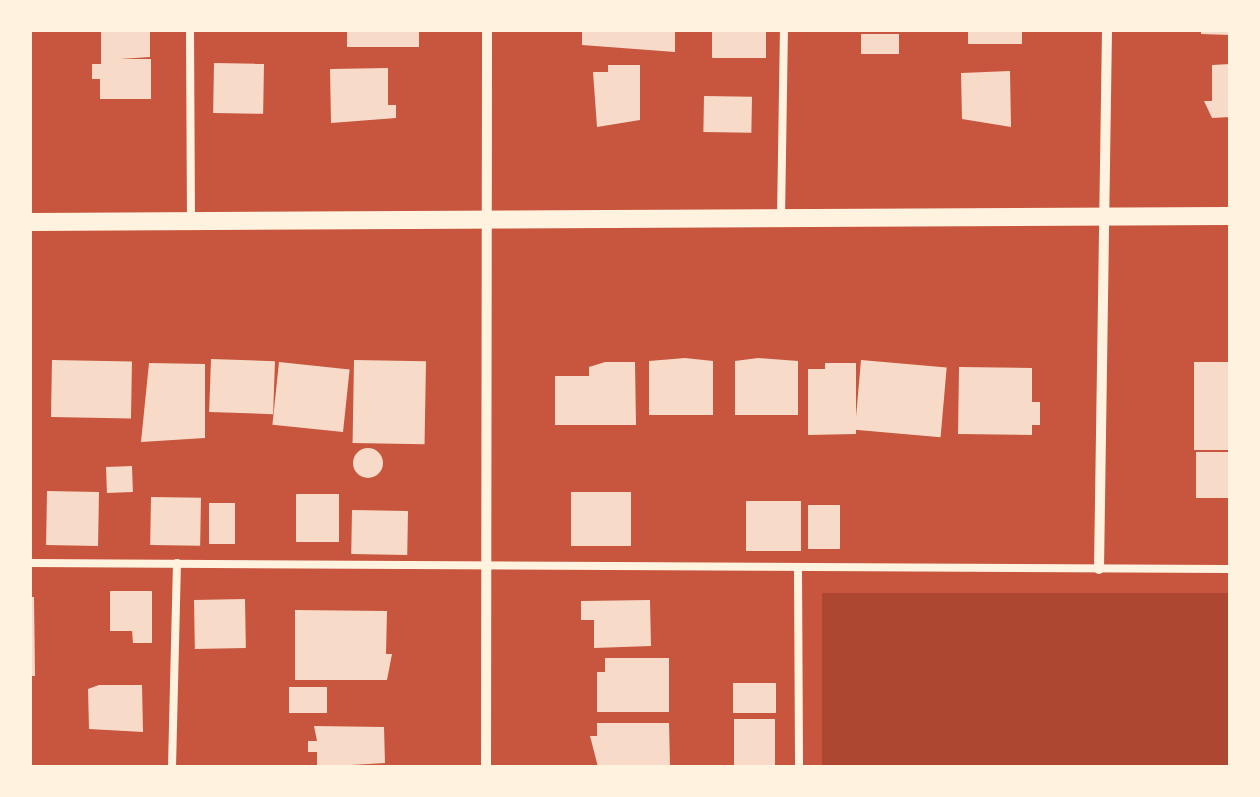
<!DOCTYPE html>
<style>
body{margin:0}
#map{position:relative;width:1260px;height:797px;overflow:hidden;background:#c8553d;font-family:Merriweather,serif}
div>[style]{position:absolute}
.green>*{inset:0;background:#ae4732;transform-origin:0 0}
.building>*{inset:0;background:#f7dbc8;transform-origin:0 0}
.round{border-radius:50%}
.service>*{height:8px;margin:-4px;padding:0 4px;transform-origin:4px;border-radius:4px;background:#fff3e0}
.minor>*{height:10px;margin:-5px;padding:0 5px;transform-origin:5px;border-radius:5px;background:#fff3e0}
.tertiary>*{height:18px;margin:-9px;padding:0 9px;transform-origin:9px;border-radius:9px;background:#fff3e0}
span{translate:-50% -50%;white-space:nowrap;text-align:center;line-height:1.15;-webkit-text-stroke:8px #fff3e0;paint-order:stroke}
.frame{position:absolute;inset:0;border:32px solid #fff3e0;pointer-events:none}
</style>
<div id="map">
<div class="green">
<i style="left:1230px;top:593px;width:174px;height:408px;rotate:90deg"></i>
</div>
<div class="building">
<i style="clip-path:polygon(101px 30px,150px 30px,150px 57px,120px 59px,151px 59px,151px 99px,100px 99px,100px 79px,92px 79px,92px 64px,101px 64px)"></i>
<i style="left:347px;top:30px;width:72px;height:17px"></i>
<i style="clip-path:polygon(582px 30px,675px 30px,675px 52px,582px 45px)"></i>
<i style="left:712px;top:30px;width:54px;height:28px"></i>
<i style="left:968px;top:30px;width:54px;height:14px"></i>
<i style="clip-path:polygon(1201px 30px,1230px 30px,1230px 35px,1201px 34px)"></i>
<i style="left:861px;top:34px;width:38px;height:20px"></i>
<i style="left:214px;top:63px;width:50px;height:50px;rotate:1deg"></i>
<i style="clip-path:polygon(1230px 64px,1230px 117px,1212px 118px,1204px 101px,1212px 101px,1212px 65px)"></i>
<i style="clip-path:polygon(608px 65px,640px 65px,640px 120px,597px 127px,593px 72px,608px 72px)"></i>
<i style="clip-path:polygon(388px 68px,388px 105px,396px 105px,396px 118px,331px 123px,330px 69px)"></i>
<i style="clip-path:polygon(1010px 71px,1011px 127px,962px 119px,961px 73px)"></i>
<i style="left:704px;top:96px;width:48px;height:36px;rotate:1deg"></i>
<i style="clip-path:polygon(685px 358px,713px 361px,713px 415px,649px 415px,649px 361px)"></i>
<i style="clip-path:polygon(758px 358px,798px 361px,798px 415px,735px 415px,735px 361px)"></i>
<i style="left:211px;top:359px;width:64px;height:53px;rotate:2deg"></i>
<i style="left:52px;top:360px;width:80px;height:57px;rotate:1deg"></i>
<i style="left:354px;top:360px;width:72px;height:83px;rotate:1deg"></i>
<i style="left:861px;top:360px;width:86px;height:70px;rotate:5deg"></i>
<i style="left:279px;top:362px;width:71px;height:63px;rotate:6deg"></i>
<i style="clip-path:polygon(605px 362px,635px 362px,636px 425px,555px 425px,555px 376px,589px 376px,589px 367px)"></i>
<i style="left:1194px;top:362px;width:36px;height:88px"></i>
<i style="clip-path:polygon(149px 363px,205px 364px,205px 438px,141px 442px)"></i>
<i style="clip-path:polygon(825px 363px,856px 363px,856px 434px,808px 435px,808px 369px,825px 369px)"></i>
<i style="clip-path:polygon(959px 367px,1032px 368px,1032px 402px,1040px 402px,1040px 425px,1032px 425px,1032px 435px,958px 434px)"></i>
<i class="round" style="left:353px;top:448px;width:30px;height:30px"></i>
<i style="left:1196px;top:452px;width:34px;height:46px"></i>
<i style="left:132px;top:466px;width:26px;height:26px;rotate:88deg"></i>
<i style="left:47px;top:491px;width:52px;height:54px;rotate:1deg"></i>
<i style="left:571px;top:492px;width:60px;height:54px"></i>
<i style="left:296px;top:494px;width:43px;height:48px"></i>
<i style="left:151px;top:497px;width:50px;height:48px;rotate:1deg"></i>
<i style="left:746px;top:501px;width:55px;height:50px"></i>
<i style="left:209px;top:503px;width:26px;height:41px"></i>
<i style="left:808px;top:505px;width:32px;height:44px"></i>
<i style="left:352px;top:510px;width:56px;height:44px;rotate:1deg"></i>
<i style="clip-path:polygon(110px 591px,152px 591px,152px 643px,133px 643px,132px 631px,110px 631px)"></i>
<i style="clip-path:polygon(30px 597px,34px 597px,35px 676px,30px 676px)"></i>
<i style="left:245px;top:599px;width:49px;height:51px;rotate:89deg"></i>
<i style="clip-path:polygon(650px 600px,651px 646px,594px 648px,594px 620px,581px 620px,581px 601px)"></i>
<i style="clip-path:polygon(295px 610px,387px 611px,386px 654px,392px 654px,387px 680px,295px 680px)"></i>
<i style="clip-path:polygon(605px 658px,669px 658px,669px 712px,597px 712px,597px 672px,605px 672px)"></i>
<i style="left:776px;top:683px;width:30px;height:43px;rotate:90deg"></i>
<i style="clip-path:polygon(99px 685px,142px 685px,143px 732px,89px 729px,88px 689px)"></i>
<i style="left:289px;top:687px;width:38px;height:26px"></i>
<i style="left:734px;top:719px;width:41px;height:48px"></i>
<i style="clip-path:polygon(597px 723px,669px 723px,670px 765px,598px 767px,590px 736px,597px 736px)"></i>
<i style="clip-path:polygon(314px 726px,384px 727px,385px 763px,317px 767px,317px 752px,308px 752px,308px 741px,317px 741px)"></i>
</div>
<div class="service">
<i style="left:190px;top:30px;width:190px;rotate:89.7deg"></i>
<i style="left:781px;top:218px;width:188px;rotate:-89.1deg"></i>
<i style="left:30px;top:563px;width:1200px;rotate:0.29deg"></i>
<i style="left:798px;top:569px;width:198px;rotate:89.7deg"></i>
<i style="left:172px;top:767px;width:204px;rotate:-88.6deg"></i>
</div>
<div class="minor">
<i style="left:1099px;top:569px;width:539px;rotate:-89.15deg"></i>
<i style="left:486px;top:767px;width:737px;rotate:-89.92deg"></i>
</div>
<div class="tertiary">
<i style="left:30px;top:222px;width:1200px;rotate:-0.29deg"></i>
</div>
<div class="frame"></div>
</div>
